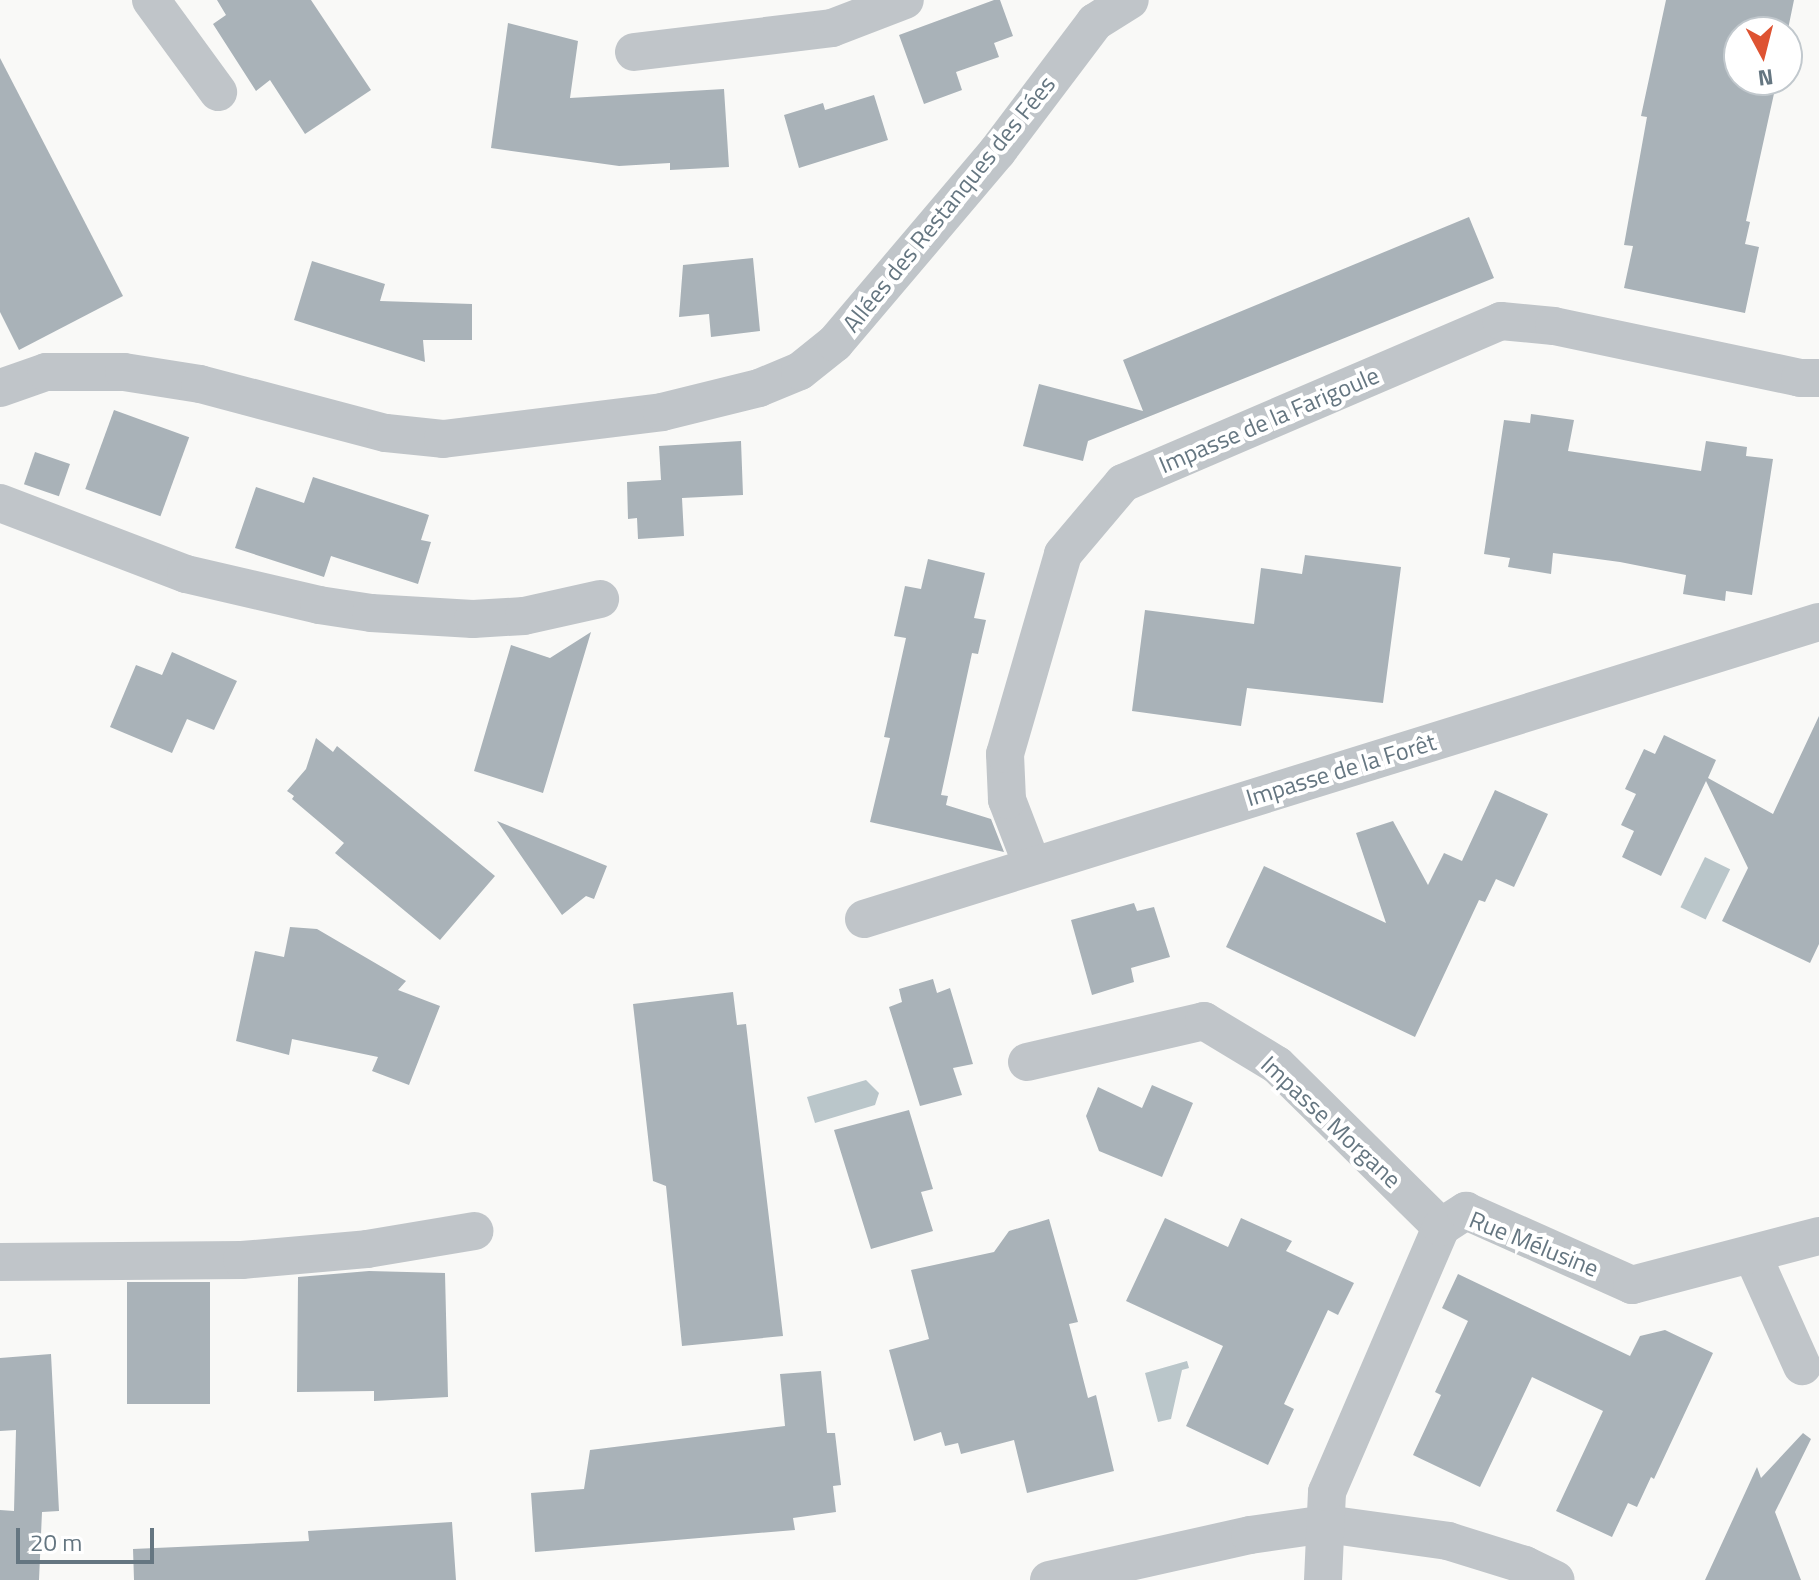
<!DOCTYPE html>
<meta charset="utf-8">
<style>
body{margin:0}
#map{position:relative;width:1819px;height:1580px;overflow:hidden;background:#f9f9f7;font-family:"Titillium Web",sans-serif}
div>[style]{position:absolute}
.water>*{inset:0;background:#bac6ca;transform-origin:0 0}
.building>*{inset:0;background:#a9b2b8;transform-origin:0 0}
.minor>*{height:38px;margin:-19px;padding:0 19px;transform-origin:19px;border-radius:19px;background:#c0c5c9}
span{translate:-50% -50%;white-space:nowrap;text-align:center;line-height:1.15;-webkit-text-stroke:8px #fff;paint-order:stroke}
.street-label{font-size:24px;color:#657681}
.north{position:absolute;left:1723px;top:16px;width:80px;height:80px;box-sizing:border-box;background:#fff;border:2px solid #c1c8cd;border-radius:50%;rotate:173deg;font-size:22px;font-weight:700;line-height:32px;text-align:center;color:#657681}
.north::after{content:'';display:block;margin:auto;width:28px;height:36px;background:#de5332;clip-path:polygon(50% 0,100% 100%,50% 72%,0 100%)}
.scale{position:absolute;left:16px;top:1528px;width:138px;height:36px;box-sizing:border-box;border:4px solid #657681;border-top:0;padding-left:10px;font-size:24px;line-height:28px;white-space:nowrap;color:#657681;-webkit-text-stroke:6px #fff;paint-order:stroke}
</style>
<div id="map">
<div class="water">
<i style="left:1705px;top:857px;width:28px;height:56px;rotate:26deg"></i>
<i style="clip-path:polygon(866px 1080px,879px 1093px,875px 1105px,815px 1123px,807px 1097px)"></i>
<i style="clip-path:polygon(1187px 1361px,1189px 1368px,1182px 1370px,1171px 1419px,1158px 1422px,1145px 1373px)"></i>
</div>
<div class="building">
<i style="clip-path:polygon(217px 0,311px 0,371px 90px,305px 134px,270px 80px,256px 91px,213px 24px,226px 15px)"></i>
<i style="clip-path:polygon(994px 0,1000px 0,1013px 36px,994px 43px,999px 57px,956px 72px,962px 90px,924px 104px,899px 35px)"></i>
<i style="clip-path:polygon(1666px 0,1794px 0,1787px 34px,1739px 32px,1739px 80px,1777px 80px,1746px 221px,1750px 222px,1745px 244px,1759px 247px,1745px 313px,1624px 288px,1633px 246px,1624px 245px,1647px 117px,1641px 116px)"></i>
<i style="clip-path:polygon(508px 23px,578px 41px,570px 98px,724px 89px,729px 167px,670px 170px,670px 163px,619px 166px,491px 148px)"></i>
<i style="clip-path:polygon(0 58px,123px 296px,19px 350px,0 312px)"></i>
<i style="clip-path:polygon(874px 95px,888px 140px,799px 168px,784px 115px,823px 103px,825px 110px)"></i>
<i style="clip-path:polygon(1469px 217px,1494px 278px,1088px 441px,1083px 461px,1023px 446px,1039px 384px,1143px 411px,1123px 360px)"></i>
<i style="clip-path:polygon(753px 258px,760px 331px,711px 337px,709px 314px,679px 317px,683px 265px)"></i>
<i style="clip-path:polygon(312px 261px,385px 284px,380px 301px,472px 304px,472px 340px,423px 340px,425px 362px,294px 320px)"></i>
<i style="left:114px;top:410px;width:80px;height:84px;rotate:20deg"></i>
<i style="clip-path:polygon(1531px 414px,1574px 420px,1568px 451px,1701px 471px,1706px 441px,1747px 447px,1746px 456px,1773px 459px,1752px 595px,1726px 591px,1725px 601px,1683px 594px,1686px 575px,1620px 562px,1553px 553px,1551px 574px,1508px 567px,1510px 558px,1484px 554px,1504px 420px,1530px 423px)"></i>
<i style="clip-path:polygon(741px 441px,743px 495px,682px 498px,684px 536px,638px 539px,637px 518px,628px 519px,627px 482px,661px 480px,659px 446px)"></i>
<i style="left:35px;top:452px;width:37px;height:34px;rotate:19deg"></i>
<i style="clip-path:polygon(313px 477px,429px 515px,421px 540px,431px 542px,418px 584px,331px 556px,324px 577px,235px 548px,256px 487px,304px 503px)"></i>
<i style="clip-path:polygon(1305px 555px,1401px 567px,1383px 703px,1247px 688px,1241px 726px,1132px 711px,1145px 610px,1254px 624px,1261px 568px,1302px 574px)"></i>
<i style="clip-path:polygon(928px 559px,985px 573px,974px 618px,986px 620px,978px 654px,972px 653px,941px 795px,948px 796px,946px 805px,991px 819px,1004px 852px,870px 822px,890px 738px,884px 737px,906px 638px,894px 636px,905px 586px,921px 589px)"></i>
<i style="clip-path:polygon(591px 632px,543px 793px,474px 771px,511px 645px,550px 658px)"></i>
<i style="clip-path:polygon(172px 652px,237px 681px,214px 730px,187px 719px,172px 753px,110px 727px,136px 665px,162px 675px)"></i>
<i style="clip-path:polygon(1819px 716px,1819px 944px,1810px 963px,1722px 921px,1748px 868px,1706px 781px,1661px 876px,1622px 857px,1634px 831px,1621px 825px,1636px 794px,1625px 789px,1644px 749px,1655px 754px,1664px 735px,1716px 760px,1708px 778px,1773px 814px)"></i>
<i style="clip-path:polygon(316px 738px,333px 752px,337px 746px,495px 876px,440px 940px,335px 853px,344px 843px,292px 799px,294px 796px,287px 791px,306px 769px)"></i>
<i style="clip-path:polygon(1495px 790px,1548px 814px,1514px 887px,1496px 879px,1485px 902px,1479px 900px,1415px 1037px,1226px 947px,1264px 866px,1386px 923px,1356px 833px,1393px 821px,1428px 885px,1444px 853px,1462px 861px)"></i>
<i style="clip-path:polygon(497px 821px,607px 866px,594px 899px,586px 896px,562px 915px)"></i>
<i style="clip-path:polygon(1134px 903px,1137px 911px,1154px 907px,1170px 957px,1131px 968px,1134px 982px,1092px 995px,1071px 920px)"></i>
<i style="clip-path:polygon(290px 927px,317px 929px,406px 981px,398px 990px,440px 1006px,409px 1085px,372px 1071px,378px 1057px,292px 1039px,289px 1055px,236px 1041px,255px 951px,284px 957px)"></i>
<i style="clip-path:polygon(933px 979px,937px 993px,950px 988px,973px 1064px,953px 1068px,962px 1095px,920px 1106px,889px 1007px,902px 1002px,899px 989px)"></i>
<i style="clip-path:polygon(733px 992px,737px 1025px,746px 1024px,783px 1336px,682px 1346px,666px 1186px,653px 1181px,633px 1004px)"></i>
<i style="clip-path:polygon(1152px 1085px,1193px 1103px,1162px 1177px,1099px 1151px,1086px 1116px,1098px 1087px,1142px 1108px)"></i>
<i style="clip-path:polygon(909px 1110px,933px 1189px,921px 1192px,933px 1231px,871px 1249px,834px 1130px)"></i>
<i style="clip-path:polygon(1165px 1218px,1228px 1247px,1241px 1218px,1292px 1241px,1286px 1251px,1354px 1283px,1338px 1315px,1328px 1310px,1284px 1404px,1294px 1409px,1268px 1465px,1186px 1426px,1223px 1346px,1126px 1301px)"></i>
<i style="clip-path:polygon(1049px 1219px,1078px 1322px,1069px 1324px,1088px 1398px,1096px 1395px,1114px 1471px,1027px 1493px,1014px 1440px,961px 1454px,958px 1443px,945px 1446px,941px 1432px,914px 1441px,889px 1350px,929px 1339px,911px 1270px,994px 1252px,1009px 1231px)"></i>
<i style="clip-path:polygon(369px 1271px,445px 1273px,448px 1397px,374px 1401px,374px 1391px,297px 1392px,298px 1277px)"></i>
<i style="clip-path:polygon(1458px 1274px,1630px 1356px,1640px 1336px,1665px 1330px,1713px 1353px,1654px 1479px,1651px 1477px,1637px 1507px,1628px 1503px,1612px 1537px,1556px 1511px,1603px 1411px,1532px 1377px,1480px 1487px,1413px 1455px,1441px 1395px,1435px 1392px,1468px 1321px,1442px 1308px)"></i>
<i style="left:210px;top:1282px;width:122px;height:83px;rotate:90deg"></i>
<i style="clip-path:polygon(51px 1354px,59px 1511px,42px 1512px,39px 1580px,0 1580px,0 1510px,14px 1511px,16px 1430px,0 1431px,0 1358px)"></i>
<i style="clip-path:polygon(821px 1371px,827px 1433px,835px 1433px,841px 1485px,833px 1486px,836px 1512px,793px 1518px,795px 1530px,535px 1552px,531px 1493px,584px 1489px,590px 1450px,785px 1426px,780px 1374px)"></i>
<i style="clip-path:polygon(1803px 1433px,1811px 1439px,1775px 1512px,1801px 1580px,1705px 1580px,1757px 1467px,1761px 1478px)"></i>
<i style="clip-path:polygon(452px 1522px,456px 1580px,134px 1580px,133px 1549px,309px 1541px,308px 1531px)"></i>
</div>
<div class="minor">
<i style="left:151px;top:0;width:114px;rotate:53.9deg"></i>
<i style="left:634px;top:52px;width:199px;rotate:-6.9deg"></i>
<i style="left:832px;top:28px;width:78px;rotate:-21deg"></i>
<i style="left:0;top:388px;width:49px;rotate:-19.2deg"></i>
<i style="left:46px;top:372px;width:78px"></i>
<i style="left:124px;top:372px;width:77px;rotate:9deg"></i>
<i style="left:200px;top:384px;width:192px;rotate:14.8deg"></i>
<i style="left:386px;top:433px;width:57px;rotate:6deg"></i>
<i style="left:443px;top:439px;width:221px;rotate:-7deg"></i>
<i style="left:662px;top:412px;width:100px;rotate:-13.9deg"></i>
<i style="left:759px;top:388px;width:44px;rotate:-22.5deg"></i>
<i style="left:800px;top:371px;width:45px;rotate:-38.7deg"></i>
<i style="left:835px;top:343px;width:250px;rotate:-49.7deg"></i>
<i style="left:997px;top:152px;width:163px;rotate:-53deg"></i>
<i style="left:1095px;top:22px;width:41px;rotate:-32.2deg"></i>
<i style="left:0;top:503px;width:199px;rotate:20.9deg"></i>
<i style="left:186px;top:574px;width:137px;rotate:13.1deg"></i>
<i style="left:319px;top:605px;width:53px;rotate:8.7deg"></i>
<i style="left:371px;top:613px;width:102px;rotate:3.4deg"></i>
<i style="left:473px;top:619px;width:51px;rotate:-3.4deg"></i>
<i style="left:524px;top:616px;width:78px;rotate:-12.6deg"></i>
<i style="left:1032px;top:865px;width:70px;rotate:-111deg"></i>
<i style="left:1007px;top:800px;width:46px;rotate:-92.5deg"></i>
<i style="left:1005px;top:754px;width:208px;rotate:-73.8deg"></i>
<i style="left:1063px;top:554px;width:93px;rotate:-49.8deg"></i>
<i style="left:1123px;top:483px;width:411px;rotate:-23.2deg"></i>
<i style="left:1501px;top:321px;width:53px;rotate:5.4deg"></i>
<i style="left:1554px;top:326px;width:251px;rotate:11.9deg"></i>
<i style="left:1800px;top:378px;width:19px"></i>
<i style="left:864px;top:919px;width:1000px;rotate:-17.28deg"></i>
<i style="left:1027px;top:1062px;width:182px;rotate:-13deg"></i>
<i style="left:1204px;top:1021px;width:85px;rotate:31.1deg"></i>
<i style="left:1277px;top:1065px;width:231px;rotate:44.6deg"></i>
<i style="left:1752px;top:1254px;width:123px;rotate:65.9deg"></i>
<i style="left:0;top:1262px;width:242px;rotate:-0.5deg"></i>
<i style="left:242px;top:1260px;width:125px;rotate:-5deg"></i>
<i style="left:367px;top:1249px;width:109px;rotate:-9.5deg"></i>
<i style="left:1049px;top:1580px;width:206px;rotate:-12.6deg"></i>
<i style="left:1250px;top:1535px;width:77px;rotate:-8.2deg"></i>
<i style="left:1326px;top:1524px;width:123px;rotate:7.9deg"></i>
<i style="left:1448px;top:1541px;width:81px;rotate:17.3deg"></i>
<i style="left:1525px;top:1565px;width:34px;rotate:26deg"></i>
<i style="left:1323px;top:1580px;width:88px;rotate:-87.4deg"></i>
<i style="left:1327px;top:1492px;width:288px;rotate:-66.7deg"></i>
<i style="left:1441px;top:1227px;width:30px;rotate:-33deg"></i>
<i style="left:1466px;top:1211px;width:182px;rotate:24deg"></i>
<i style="left:1632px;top:1285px;width:193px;rotate:-14.7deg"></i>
</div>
<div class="street-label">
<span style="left:949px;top:204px;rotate:-51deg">Allées des Restanques des Fées</span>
<span style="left:1269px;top:420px;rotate:-23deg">Impasse de la Farigoule</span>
<span style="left:1341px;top:770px;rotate:-17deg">Impasse de la Forêt</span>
<span style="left:1331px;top:1122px;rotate:43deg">Impasse Morgane</span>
<span style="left:1534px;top:1244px;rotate:22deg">Rue Mélusine</span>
</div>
<div class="north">N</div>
<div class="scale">20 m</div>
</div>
